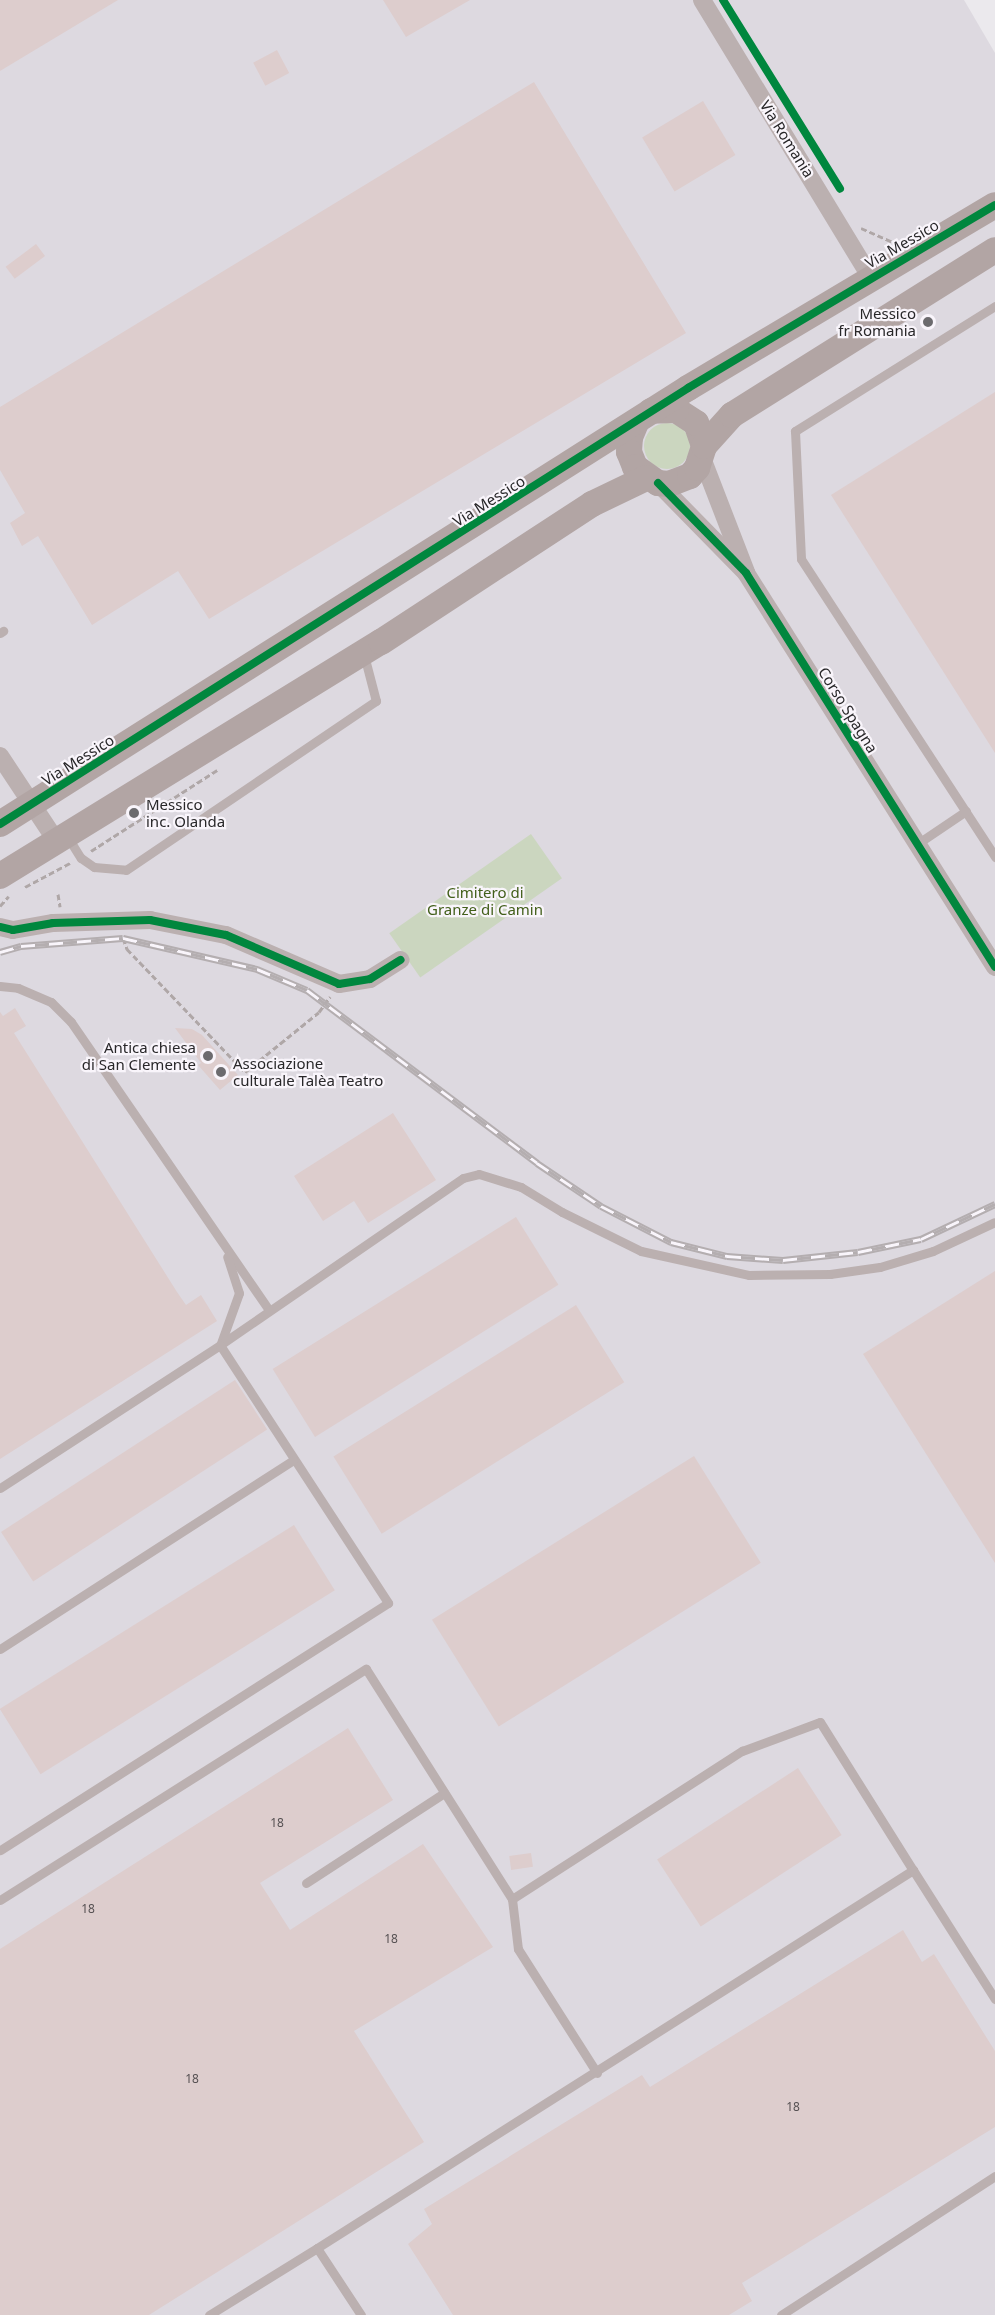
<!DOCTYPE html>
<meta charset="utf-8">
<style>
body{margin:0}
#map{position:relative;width:995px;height:2315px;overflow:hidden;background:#ebe9ed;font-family:"Noto Sans",sans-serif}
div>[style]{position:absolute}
.built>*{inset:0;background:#ddd9e0}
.green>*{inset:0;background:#cbd6bf;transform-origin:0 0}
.round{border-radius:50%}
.building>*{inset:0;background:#ddcdcd;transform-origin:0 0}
.path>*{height:3px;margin-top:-1.5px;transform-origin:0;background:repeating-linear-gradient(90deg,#afa7a7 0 6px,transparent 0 9px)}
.lane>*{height:9px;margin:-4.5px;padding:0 4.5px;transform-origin:4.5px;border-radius:4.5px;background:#bbb0b0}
.street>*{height:18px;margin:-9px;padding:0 9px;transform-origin:9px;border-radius:9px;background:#bbb0b0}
.secondary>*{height:26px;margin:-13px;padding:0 13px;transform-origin:13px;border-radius:13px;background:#b2a5a4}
.rail>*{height:7px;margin-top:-3.5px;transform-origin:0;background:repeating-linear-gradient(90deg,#f9f5fb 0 14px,#b4aeb0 0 28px);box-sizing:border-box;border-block:2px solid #b4aeb0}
.cycleway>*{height:8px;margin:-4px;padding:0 4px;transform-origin:4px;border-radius:4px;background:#00873e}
.dots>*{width:16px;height:16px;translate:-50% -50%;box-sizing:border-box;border:3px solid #f9f5fb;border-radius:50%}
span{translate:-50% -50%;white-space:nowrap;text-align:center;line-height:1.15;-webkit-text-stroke:4.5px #f9f5fb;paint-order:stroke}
.number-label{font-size:12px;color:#555052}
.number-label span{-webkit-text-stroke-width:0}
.street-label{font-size:15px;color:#282729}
.poi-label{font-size:15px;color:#282729}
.right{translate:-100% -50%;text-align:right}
.left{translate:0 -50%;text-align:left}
.park-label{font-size:15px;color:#425f1a}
</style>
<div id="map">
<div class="built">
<i style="clip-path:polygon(0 0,964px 0,995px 53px,995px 2315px,0 2315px)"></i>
</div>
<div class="green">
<i class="round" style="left:644px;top:423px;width:46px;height:46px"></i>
<i style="left:531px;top:834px;width:54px;height:173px;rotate:55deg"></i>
</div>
<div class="building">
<i style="clip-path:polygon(0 0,118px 0,0 71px)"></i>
<i style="clip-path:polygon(383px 0,470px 0,406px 37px)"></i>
<i style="left:277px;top:50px;width:26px;height:27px;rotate:62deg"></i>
<i style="clip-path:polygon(534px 82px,686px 333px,209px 619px,178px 571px,92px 625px,38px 536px,22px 546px,10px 523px,25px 513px,0 470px,0 407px)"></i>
<i style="left:703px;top:101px;width:63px;height:71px;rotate:59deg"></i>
<i style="left:36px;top:244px;width:15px;height:38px;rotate:53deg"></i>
<i style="clip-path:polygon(995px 392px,995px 753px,831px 495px)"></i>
<i style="clip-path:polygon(15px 1008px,26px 1026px,14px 1033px,177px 1292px,186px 1305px,201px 1295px,217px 1321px,0 1459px,0 1012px,3px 1016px)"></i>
<i style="clip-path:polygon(175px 1028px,192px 1029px,202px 1035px,238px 1075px,220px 1090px,198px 1065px,201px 1063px)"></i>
<i style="clip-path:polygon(393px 1113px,436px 1180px,368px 1223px,354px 1201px,323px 1221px,294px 1176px)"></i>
<i style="left:516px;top:1217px;width:80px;height:287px;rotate:58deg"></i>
<i style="clip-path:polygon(995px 1271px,995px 1563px,863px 1354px)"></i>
<i style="left:576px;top:1305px;width:91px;height:286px;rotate:58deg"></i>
<i style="left:235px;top:1380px;width:59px;height:279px;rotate:57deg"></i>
<i style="left:694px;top:1456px;width:126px;height:309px;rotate:58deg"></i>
<i style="left:294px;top:1525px;width:77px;height:347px;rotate:58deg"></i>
<i style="clip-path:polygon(348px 1728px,393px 1800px,260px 1883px,290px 1930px,423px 1844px,493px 1947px,354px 2031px,424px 2142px,149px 2315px,0 2315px,0 1949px)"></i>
<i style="left:798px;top:1768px;width:80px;height:168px;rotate:57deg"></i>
<i style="left:531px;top:1853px;width:14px;height:22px;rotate:82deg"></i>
<i style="clip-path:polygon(903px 1930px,922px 1962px,934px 1954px,995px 2051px,995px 2127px,742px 2283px,752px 2301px,729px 2315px,453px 2315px,408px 2244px,432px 2224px,424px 2209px,642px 2075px,650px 2087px)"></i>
</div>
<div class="path">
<i style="left:861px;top:228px;width:35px;rotate:24deg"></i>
<i style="left:91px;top:851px;width:150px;rotate:-32.7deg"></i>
<i style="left:25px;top:887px;width:51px;rotate:-28.1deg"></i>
<i style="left:58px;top:894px;width:13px;rotate:81deg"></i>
<i style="left:0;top:906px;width:13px;rotate:-48deg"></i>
<i style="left:123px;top:938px;width:12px;rotate:70deg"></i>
<i style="left:127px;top:949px;width:170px;rotate:46.2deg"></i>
<i style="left:245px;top:1072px;width:95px;rotate:-39deg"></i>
<i style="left:319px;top:1012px;width:19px;rotate:-54deg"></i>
</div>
<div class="lane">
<i style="left:995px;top:306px;width:236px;rotate:148deg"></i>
<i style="left:795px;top:431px;width:128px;rotate:87.3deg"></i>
<i style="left:801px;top:559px;width:356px;rotate:56.9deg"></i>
<i style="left:0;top:633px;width:4px;rotate:-34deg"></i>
<i style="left:67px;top:836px;width:26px;rotate:58deg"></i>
<i style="left:81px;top:858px;width:16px;rotate:35deg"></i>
<i style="left:94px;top:867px;width:32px;rotate:5deg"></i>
<i style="left:126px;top:870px;width:302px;rotate:-34.1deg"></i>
<i style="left:376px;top:701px;width:48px;rotate:-104.6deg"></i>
<i style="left:917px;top:844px;width:59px;rotate:-34deg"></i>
<i style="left:0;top:986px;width:18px;rotate:6deg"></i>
<i style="left:18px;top:988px;width:36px;rotate:23deg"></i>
<i style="left:51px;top:1002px;width:28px;rotate:45deg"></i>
<i style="left:71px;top:1022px;width:348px;rotate:55.5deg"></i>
<i style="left:221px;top:1343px;width:53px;rotate:-70.2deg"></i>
<i style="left:239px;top:1293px;width:38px;rotate:-108deg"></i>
<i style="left:220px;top:1345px;width:295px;rotate:-34.5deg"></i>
<i style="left:463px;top:1178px;width:16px;rotate:-14deg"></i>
<i style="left:479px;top:1174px;width:44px;rotate:17.2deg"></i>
<i style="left:521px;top:1187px;width:48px;rotate:31.4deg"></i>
<i style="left:562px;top:1212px;width:88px;rotate:26.3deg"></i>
<i style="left:641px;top:1251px;width:111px;rotate:12.5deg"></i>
<i style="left:749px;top:1275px;width:81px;rotate:-0.7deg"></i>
<i style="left:830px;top:1274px;width:50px;rotate:-8deg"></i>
<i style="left:880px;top:1267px;width:55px;rotate:-16.8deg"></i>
<i style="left:933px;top:1251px;width:68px;rotate:-25.1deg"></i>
<i style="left:0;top:1488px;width:262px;rotate:-33deg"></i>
<i style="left:220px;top:1345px;width:308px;rotate:56.9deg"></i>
<i style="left:388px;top:1603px;width:460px;rotate:147.5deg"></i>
<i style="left:0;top:1649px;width:349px;rotate:-32.8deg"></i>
<i style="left:306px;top:1883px;width:165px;rotate:-33.1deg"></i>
<i style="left:512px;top:1899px;width:274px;rotate:-32.8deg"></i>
<i style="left:742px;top:1751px;width:83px;rotate:-20.4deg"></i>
<i style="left:820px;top:1722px;width:175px;rotate:57.9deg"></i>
<i style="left:0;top:1900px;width:433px;rotate:-32.3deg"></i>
<i style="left:366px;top:1669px;width:272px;rotate:57.6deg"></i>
<i style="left:512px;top:1899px;width:50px;rotate:83.2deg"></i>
<i style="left:518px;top:1949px;width:147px;rotate:57.5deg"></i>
<i style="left:209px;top:2315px;width:127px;rotate:-31.8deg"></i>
<i style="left:361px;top:2315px;width:80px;rotate:-123.3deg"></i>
<i style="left:317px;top:2248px;width:706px;rotate:-32.38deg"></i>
<i style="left:913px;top:1870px;width:153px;rotate:57.6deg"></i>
<i style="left:781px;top:2315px;width:255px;rotate:-33deg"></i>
</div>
<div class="street">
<i style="left:702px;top:0;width:325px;rotate:58.7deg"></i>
<i style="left:702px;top:458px;width:122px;rotate:68.9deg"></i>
<i style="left:658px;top:483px;width:126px;rotate:45.6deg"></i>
<i style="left:746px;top:573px;width:466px;rotate:57.7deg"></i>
<i style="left:0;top:756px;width:103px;rotate:56.5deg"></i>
<i style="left:0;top:927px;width:13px;rotate:13deg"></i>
<i style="left:13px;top:930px;width:41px;rotate:-9.9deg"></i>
<i style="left:53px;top:923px;width:97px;rotate:-1.8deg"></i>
<i style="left:150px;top:920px;width:77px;rotate:11.2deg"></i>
<i style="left:226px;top:935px;width:123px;rotate:23.4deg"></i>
<i style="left:339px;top:984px;width:31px;rotate:-9deg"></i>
<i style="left:370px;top:979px;width:36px;rotate:-32deg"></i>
</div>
<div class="secondary">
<i style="left:636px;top:423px;width:15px;rotate:113deg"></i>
<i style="left:630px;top:437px;width:15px;rotate:94deg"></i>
<i style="left:629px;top:452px;width:16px;rotate:68deg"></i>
<i style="left:635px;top:467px;width:28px;rotate:35deg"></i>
<i style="left:658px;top:483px;width:11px;rotate:5deg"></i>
<i style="left:669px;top:484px;width:22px;rotate:-21deg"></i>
<i style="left:690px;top:476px;width:11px;rotate:-49deg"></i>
<i style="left:697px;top:468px;width:23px;rotate:-72deg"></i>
<i style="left:704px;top:446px;width:24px;rotate:-109deg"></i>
<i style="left:696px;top:423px;width:24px;rotate:-147deg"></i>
<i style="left:676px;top:410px;width:25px;rotate:178deg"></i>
<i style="left:704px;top:446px;width:42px;rotate:-47.9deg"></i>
<i style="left:732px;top:415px;width:310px;rotate:-32.1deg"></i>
<i style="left:0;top:824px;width:815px;rotate:-32.36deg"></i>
<i style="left:688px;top:388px;width:357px;rotate:-30.8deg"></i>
<i style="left:0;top:876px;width:447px;rotate:-31.6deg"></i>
<i style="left:381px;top:642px;width:252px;rotate:-33.2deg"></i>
<i style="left:592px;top:504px;width:60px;rotate:-25.7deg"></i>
</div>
<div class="rail">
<i style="left:0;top:952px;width:22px;rotate:-16deg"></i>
<i style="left:21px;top:946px;width:102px;rotate:-4.5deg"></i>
<i style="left:123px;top:938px;width:138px;rotate:13deg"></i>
<i style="left:257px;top:969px;width:54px;rotate:22.8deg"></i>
<i style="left:307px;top:990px;width:288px;rotate:36.9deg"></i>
<i style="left:537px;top:1163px;width:77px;rotate:33.9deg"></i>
<i style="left:601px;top:1206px;width:79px;rotate:27.2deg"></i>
<i style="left:671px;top:1242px;width:58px;rotate:14deg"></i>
<i style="left:727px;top:1256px;width:56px;rotate:4.1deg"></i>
<i style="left:783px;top:1260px;width:75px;rotate:-6.1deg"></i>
<i style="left:858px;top:1252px;width:64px;rotate:-11.7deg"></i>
<i style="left:921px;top:1239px;width:82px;rotate:-25.3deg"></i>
</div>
<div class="cycleway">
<i style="left:723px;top:0;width:222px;rotate:58.2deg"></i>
<i style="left:658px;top:483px;width:126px;rotate:45.6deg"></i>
<i style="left:746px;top:573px;width:466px;rotate:57.7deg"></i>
<i style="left:0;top:824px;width:815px;rotate:-32.36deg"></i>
<i style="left:688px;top:388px;width:357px;rotate:-30.8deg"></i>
<i style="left:0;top:927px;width:13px;rotate:13deg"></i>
<i style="left:13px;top:930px;width:41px;rotate:-9.9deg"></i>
<i style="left:53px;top:923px;width:97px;rotate:-1.8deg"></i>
<i style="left:150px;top:920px;width:77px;rotate:11.2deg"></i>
<i style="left:226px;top:935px;width:123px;rotate:23.4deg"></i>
<i style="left:339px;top:984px;width:31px;rotate:-9deg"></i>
<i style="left:370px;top:979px;width:36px;rotate:-32deg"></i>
</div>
<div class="dots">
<i style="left:928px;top:322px;background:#6c6b6e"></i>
<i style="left:134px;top:813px;background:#6c6b6e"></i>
<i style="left:208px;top:1056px;background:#6c6b6e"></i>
<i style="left:221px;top:1072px;background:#6c6b6e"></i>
</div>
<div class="number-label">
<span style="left:277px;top:1823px">18</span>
<span style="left:88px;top:1909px">18</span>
<span style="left:391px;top:1939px">18</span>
<span style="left:192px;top:2079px">18</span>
<span style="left:793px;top:2107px">18</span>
</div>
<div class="street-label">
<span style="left:787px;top:139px;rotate:58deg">Via Romania</span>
<span style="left:902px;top:244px;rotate:-30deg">Via Messico</span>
<span style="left:489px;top:501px;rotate:-32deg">Via Messico</span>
<span style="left:848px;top:710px;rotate:58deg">Corso Spagna</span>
<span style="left:78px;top:760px;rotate:-32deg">Via Messico</span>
</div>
<div class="poi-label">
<span class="right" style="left:916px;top:322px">Messico<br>fr Romania</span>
<span class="left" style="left:146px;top:813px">Messico<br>inc. Olanda</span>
<span class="right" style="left:196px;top:1056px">Antica chiesa<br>di San Clemente</span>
<span class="left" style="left:233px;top:1072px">Associazione<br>culturale Talèa Teatro</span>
</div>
<div class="park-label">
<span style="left:485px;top:901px">Cimitero di<br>Granze di Camin</span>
</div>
</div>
